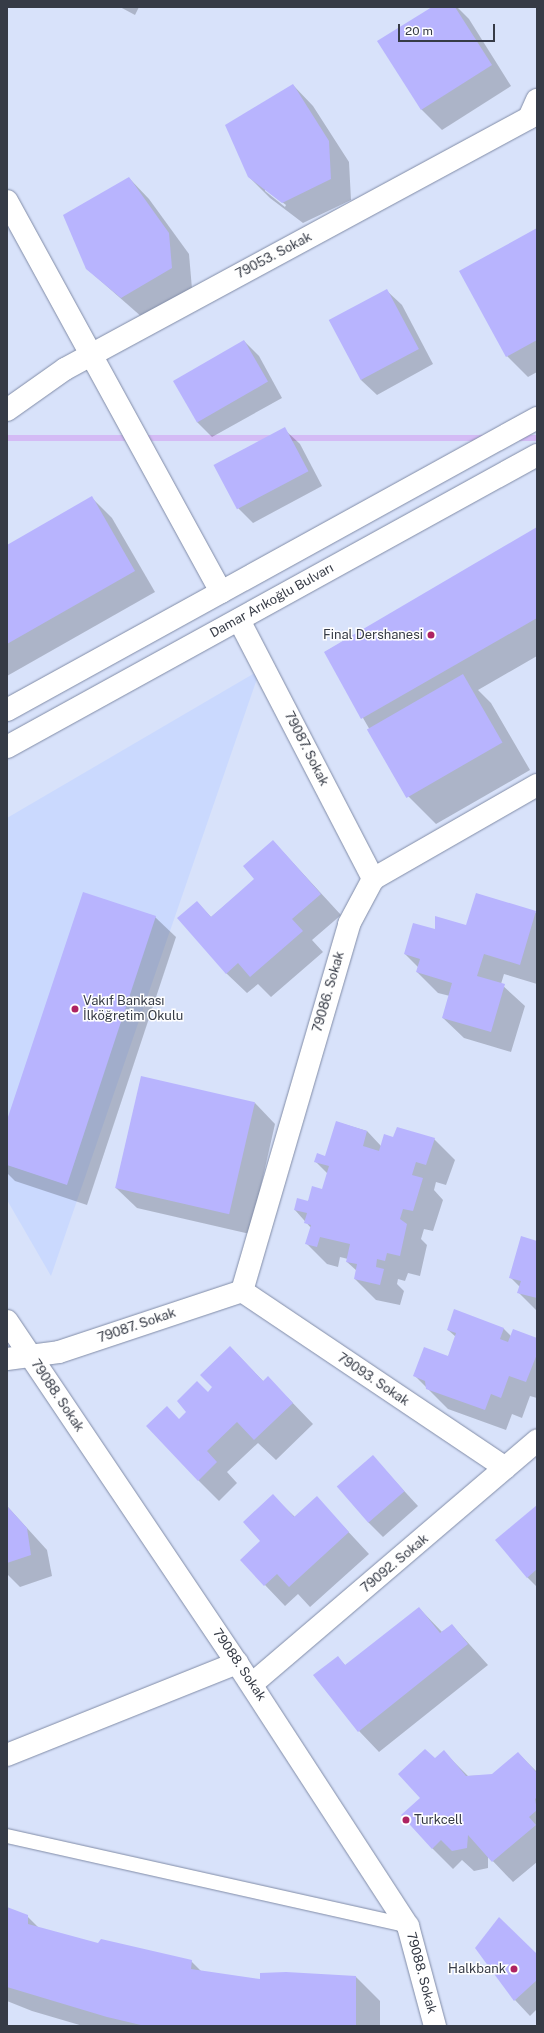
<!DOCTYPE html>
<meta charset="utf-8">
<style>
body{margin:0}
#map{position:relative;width:544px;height:2033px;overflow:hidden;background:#d8e2fa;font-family:"Public Sans",sans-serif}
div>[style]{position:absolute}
.built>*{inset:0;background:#cad9fe}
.green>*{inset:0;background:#d4bbf5;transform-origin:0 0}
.shadow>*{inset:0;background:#0003}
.building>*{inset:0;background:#b8b4fe;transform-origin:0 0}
.roads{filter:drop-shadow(0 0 1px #818ca7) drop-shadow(0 0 1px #818ca7)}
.service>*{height:14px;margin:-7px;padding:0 7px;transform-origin:7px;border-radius:7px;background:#fff}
.minor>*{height:22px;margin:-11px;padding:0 11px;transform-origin:11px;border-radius:11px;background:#fff}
.secondary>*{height:22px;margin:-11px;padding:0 11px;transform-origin:11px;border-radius:11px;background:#fff}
.dots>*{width:11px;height:11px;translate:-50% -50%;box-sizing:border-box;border:2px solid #fff;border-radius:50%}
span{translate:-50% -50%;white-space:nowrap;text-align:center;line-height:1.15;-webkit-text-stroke:3px #fff;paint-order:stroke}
.street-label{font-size:13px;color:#363b46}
.poi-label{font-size:13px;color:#363b46}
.right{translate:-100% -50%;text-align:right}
.left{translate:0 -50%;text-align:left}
.frame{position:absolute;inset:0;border:8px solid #363b46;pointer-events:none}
.scale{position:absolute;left:398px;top:24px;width:97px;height:18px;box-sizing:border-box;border:2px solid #363b46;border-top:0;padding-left:5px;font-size:12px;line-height:14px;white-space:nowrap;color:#363b46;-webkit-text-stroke:3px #fff;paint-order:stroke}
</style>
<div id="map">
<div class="built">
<i style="clip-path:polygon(260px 670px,51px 1276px,7px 1200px,7px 818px)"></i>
</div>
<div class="green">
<i style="left:537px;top:435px;width:6px;height:604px;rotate:90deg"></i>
</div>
<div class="shadow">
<i style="clip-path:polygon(120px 7px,139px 7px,135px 15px)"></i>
<i style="clip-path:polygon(434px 7px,457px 7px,469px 19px,511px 86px,442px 130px,422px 110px,379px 42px)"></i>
<i style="clip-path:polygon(evenodd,293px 85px,313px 106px,349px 162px,351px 200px,303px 223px,270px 198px,249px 177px,293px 85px,265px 189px,286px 205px,285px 207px,265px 191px,265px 189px)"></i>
<i style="clip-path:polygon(129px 178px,149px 199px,189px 254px,192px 289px,143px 318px,86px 268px)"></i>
<i style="clip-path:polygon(537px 229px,537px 372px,528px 377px,507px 356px)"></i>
<i style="clip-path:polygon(386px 290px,402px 305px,433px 364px,377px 395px,361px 380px)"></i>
<i style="clip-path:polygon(244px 341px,259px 356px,282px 398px,212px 437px,197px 422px)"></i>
<i style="clip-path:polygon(284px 429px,300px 444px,322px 486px,253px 523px,238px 508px,215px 465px)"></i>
<i style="clip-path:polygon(92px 498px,112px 518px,155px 592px,7px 676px,7px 547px)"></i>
<i style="clip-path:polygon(537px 529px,537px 656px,478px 690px,491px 703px,530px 770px,436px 824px,408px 796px,325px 652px)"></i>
<i style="clip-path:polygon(273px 841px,341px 915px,312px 940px,323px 952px,271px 997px,258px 984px,247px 993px,226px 973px,197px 902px,211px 917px,255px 880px)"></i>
<i style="clip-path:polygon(476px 895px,537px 913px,537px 984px,504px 974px,501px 984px,525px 1006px,511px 1052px,464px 1038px,443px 1018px,450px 996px,438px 993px,417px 972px,419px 968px,405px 954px,436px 931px,467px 926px)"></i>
<i style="clip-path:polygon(155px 917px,176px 937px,87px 1205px,15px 1181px,7px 1173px,7px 1123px)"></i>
<i style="clip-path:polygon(255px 1103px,275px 1124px,250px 1234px,137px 1208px,116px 1188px)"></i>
<i style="clip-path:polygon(337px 1122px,367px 1131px,381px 1146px,394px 1138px,434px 1139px,455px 1160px,446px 1185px,436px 1182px,434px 1190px,443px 1200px,433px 1231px,424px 1229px,421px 1239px,427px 1245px,420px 1276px,408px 1273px,405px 1281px,398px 1279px,397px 1284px,404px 1291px,400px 1305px,376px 1300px,355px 1279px,357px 1271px,347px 1262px,348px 1259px,340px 1257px,338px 1267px,327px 1264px,307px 1244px,311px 1228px,295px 1210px,323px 1190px,328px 1174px,315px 1161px,326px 1157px)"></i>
<i style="clip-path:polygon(537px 1242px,537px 1311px,518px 1292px,520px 1287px,510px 1277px)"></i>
<i style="clip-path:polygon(455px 1311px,504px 1329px,511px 1336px,537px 1339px,537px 1398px,530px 1396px,522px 1418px,512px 1414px,506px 1430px,448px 1409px,415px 1376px,448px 1357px,456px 1337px,448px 1330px)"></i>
<i style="clip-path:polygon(230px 1347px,263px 1381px,288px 1398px,313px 1424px,276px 1460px,258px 1443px,227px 1472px,237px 1483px,219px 1501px,198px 1480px,179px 1420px,214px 1387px)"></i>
<i style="clip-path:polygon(372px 1456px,418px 1506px,383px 1537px,368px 1522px)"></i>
<i style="clip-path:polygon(273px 1496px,295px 1517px,317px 1498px,369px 1554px,310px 1607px,298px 1594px,285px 1606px,265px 1585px,262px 1541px)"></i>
<i style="clip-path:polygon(7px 1506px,47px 1550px,52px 1576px,20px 1587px,7px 1574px)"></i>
<i style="clip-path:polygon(537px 1506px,537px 1587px,527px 1577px)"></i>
<i style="clip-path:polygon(419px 1608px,442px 1632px,452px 1625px,488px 1665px,379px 1752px,359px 1731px,337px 1657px,346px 1666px)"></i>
<i style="clip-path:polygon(444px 1752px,468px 1776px,493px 1775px,518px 1753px,537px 1772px,537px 1862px,513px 1882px,488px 1856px,488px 1868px,474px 1871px,462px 1860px,453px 1869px,432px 1848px,421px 1798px,435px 1759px)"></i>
<i style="clip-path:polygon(7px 1908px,27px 1916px,39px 1928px,98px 1944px,191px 1961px,202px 1972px,261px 1981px,356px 1977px,380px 2001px,380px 2026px,83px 2026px,32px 2011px,7px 2001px)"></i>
<i style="clip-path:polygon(476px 1948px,537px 1955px,537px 2009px,530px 2016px,515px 2000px)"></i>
</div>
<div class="building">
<i style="clip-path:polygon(432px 7px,455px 7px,492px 65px,421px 110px,377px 41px)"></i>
<i style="clip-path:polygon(293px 84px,329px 141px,331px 179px,282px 203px,248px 177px,225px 125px)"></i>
<i style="clip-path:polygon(129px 177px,169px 233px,172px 268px,121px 298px,86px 269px,63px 215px)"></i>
<i style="clip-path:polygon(537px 228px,537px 340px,506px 357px,459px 271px)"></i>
<i style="left:387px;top:289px;width:68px;height:66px;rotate:62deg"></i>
<i style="left:244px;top:340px;width:48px;height:82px;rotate:60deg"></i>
<i style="left:285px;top:427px;width:50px;height:81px;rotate:62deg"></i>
<i style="clip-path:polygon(92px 496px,135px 571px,7px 644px,7px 545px)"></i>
<i style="clip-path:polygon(537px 527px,537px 618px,361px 719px,324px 652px)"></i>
<i style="left:463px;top:674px;width:79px;height:111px;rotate:60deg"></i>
<i style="clip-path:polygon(273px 840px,321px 894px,292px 919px,303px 931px,250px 977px,238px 963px,226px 974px,177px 918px,197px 901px,211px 917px,254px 879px,243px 866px)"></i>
<i style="clip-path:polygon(83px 892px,156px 916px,67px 1185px,7px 1165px,7px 1120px)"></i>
<i style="clip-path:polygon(476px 893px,536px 911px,520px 965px,484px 954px,477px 976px,505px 984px,491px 1032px,442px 1018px,452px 983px,416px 972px,420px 959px,404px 954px,413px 923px,435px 929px,435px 916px,466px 925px)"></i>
<i style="left:141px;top:1076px;width:117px;height:115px;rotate:13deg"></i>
<i style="clip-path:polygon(336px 1121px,367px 1131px,363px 1146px,379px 1151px,384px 1134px,393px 1137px,397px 1127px,435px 1138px,426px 1165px,416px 1162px,412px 1175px,423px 1178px,413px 1211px,403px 1209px,400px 1219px,407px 1224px,400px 1256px,387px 1253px,385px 1261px,377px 1259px,376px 1267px,384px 1269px,380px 1285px,354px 1279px,357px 1264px,346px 1262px,350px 1244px,320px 1237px,317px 1247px,305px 1244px,311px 1225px,304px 1223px,307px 1213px,294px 1210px,297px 1198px,308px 1201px,312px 1186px,322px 1189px,329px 1166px,314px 1162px,317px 1153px,325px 1156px)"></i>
<i style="clip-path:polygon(521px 1236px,537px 1241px,537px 1298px,517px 1293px,521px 1281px,509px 1278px)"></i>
<i style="clip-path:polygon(454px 1309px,504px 1328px,500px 1339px,508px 1342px,513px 1329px,537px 1338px,537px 1354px,526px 1382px,509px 1376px,501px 1398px,491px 1394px,485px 1410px,426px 1389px,425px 1381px,413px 1376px,424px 1347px,448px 1356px,456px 1333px,447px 1330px)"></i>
<i style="clip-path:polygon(230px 1346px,263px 1381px,268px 1376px,293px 1403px,254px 1440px,237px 1422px,207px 1451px,217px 1462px,198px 1481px,146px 1426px,167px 1406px,179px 1419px,186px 1412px,177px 1401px,197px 1381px,208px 1392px,212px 1387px,200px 1375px)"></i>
<i style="left:373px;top:1455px;width:48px;height:48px;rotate:49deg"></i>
<i style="clip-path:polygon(273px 1494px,294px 1517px,317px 1496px,349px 1532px,289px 1587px,277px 1574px,264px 1586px,240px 1560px,260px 1541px,243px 1522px)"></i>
<i style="clip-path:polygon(537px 1505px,537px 1569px,527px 1578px,495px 1540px)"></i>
<i style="clip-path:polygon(7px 1506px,27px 1528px,31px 1555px,7px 1563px)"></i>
<i style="clip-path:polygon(419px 1607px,440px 1633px,452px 1624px,468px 1644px,358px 1732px,313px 1675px,338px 1656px,345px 1665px)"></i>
<i style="clip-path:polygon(425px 1749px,435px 1758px,444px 1750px,466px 1776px,492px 1774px,518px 1752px,537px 1773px,537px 1797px,535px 1799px,537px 1810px,529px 1817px,536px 1825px,492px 1862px,468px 1835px,467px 1848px,452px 1851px,441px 1840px,432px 1849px,401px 1815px,420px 1798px,398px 1774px)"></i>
<i style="clip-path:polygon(7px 1907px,28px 1915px,28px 1924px,98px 1943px,101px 1939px,192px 1960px,191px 1969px,260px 1979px,260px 1973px,286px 1972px,356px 1976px,356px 2026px,145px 2026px,107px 2017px,7px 1987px)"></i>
<i style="clip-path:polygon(499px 1917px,537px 1954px,537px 1980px,514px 2001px,475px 1948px)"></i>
</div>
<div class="roads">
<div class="service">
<i style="left:7px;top:1836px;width:411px;rotate:12.6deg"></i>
</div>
<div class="minor">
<i style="left:7px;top:201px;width:446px;rotate:61.3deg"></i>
<i style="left:7px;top:410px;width:71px;rotate:-35.3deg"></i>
<i style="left:65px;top:369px;width:528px;rotate:-28.41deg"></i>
<i style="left:529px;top:118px;width:20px;rotate:-66deg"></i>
<i style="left:239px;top:620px;width:292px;rotate:62.6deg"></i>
<i style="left:242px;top:1291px;width:382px;rotate:-73.7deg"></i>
<i style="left:349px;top:924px;width:51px;rotate:-61.9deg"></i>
<i style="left:373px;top:879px;width:189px;rotate:-29.8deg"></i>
<i style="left:242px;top:1291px;width:317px;rotate:33.9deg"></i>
<i style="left:7px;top:1321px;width:412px;rotate:56.1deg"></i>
<i style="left:237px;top:1663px;width:314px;rotate:57deg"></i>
<i style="left:408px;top:1926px;width:104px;rotate:74.9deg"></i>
<i style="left:7px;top:1359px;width:52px;rotate:-7.7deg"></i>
<i style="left:59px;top:1352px;width:193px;rotate:-18.4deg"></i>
<i style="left:252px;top:1684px;width:375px;rotate:-40.5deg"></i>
<i style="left:7px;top:1755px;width:248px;rotate:-21.8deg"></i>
</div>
<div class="secondary">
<i style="left:7px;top:710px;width:605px;rotate:-28.85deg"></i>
<i style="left:7px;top:747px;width:605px;rotate:-28.85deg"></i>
</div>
</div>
<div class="dots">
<i style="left:431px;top:635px;background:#ae2362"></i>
<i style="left:75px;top:1009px;background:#ae2362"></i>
<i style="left:406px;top:1820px;background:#ae2362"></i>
<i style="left:514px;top:1969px;background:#ae2362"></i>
</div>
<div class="street-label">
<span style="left:274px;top:256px;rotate:-28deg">79053. Sokak</span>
<span style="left:272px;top:601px;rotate:-29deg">Damar Arıkoğlu Bulvarı</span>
<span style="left:306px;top:749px;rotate:63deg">79087. Sokak</span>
<span style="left:329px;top:992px;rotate:-74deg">79086. Sokak</span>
<span style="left:137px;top:1326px;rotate:-19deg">79087. Sokak</span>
<span style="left:373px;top:1380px;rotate:34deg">79093. Sokak</span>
<span style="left:57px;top:1396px;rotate:56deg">79088. Sokak</span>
<span style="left:395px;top:1564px;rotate:-40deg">79092. Sokak</span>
<span style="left:239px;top:1665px;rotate:56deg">79088. Sokak</span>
<span style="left:421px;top:1973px;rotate:75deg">79088. Sokak</span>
</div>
<div class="poi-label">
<span class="right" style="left:423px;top:635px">Final Dershanesi</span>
<span class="left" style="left:83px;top:1009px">Vakıf Bankası<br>İlköğretim Okulu</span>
<span class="left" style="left:414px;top:1820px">Turkcell</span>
<span class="right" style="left:506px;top:1969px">Halkbank</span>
</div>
<div class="frame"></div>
<div class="scale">20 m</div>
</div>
